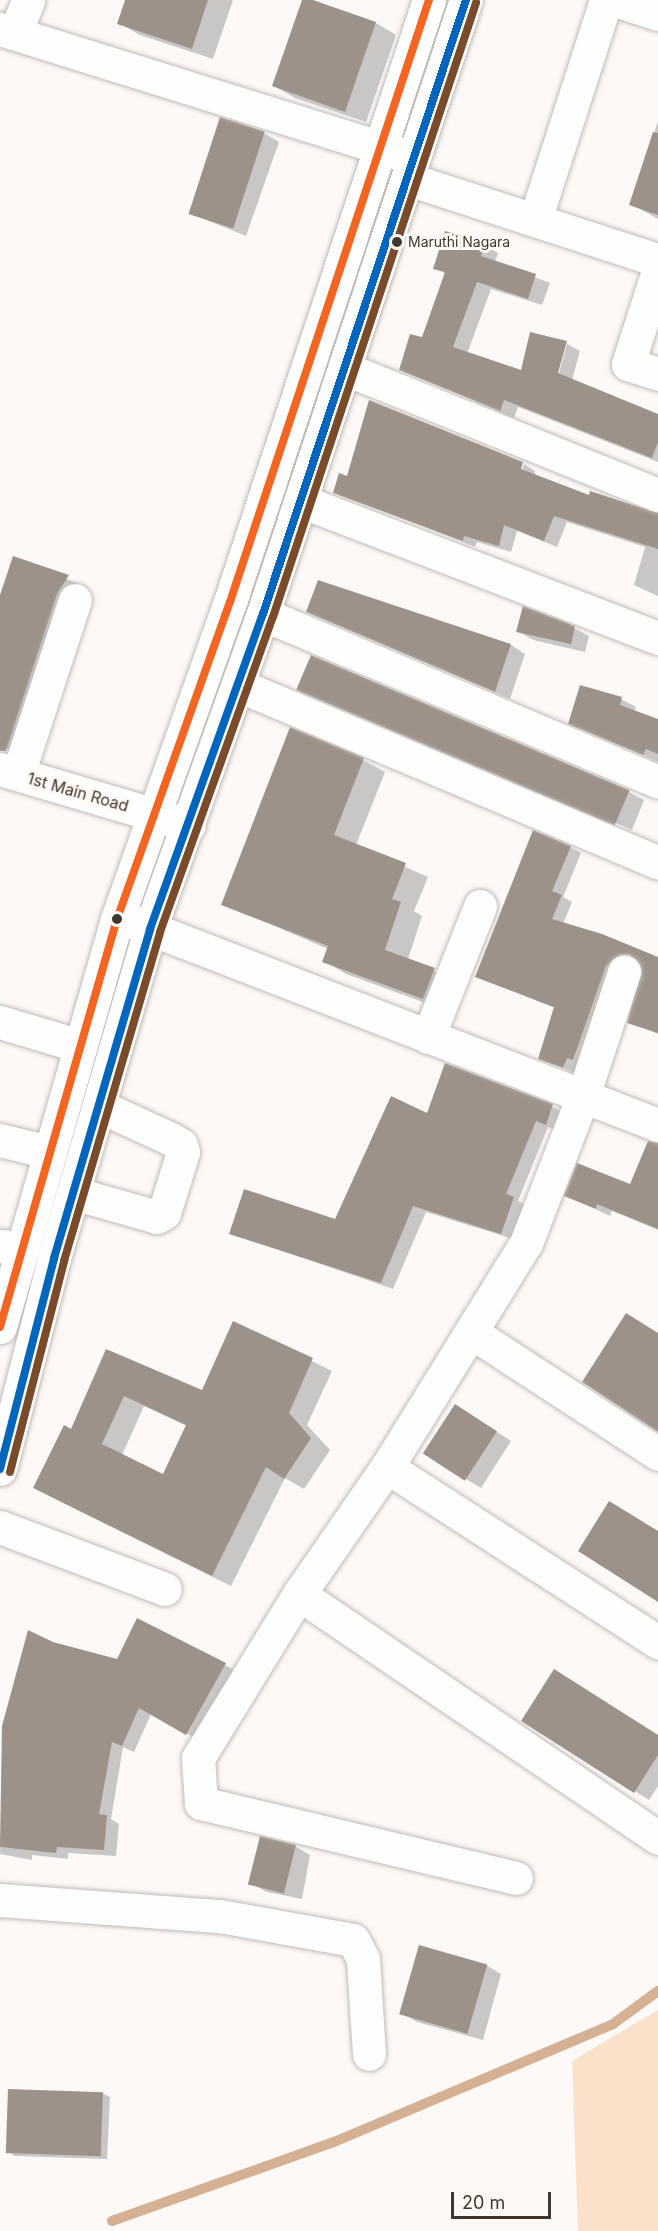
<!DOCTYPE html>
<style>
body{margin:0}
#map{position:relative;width:658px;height:2231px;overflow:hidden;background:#fcf9f7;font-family:Inter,sans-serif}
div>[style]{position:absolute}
.green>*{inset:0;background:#fbe0ca}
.shadow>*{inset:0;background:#0003}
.stream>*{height:10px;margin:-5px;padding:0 5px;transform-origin:5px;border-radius:5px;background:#d6b092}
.building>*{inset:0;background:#9c9289;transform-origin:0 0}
.roads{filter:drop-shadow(0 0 2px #c1bbb7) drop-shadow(0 0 2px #c1bbb7)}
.minor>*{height:33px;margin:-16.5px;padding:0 16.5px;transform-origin:16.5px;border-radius:16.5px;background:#fffefe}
.major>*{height:33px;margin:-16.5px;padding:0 16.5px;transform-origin:16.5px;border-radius:16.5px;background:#fffefe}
.bus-1>*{height:8px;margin:-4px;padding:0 4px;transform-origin:4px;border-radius:4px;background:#0065bd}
.bus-2>*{height:8px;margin:-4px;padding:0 4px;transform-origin:4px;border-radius:4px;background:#7a4b2a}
.bus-3>*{height:8px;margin:-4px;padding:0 4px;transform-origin:4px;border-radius:4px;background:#f26522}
.dots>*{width:16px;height:16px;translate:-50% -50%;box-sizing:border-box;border:3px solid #fef9f5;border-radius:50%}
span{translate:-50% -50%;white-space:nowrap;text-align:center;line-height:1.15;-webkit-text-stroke:6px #fef9f5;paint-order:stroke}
.bus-label{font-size:14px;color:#403730}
.left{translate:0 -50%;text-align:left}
.street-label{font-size:16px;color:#403730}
.scale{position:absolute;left:451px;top:2192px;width:100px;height:27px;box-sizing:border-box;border:3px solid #403730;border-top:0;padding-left:8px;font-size:18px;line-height:21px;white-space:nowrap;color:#403730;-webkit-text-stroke:4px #fef9f5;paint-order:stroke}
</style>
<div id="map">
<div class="green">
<i style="clip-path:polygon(658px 2010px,658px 2231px,578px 2231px,572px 2061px)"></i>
</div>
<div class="shadow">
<i style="clip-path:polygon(127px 0,233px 0,213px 59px,140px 35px,119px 23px)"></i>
<i style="clip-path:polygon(304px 0,376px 23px,396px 35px,366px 122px,295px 98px,274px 86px)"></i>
<i style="clip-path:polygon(658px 121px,658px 219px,631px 204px)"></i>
<i style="clip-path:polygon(264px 133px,279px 142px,246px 236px,189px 213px)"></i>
<i style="clip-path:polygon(evenodd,484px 245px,498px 253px,495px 262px,550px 283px,542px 305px,491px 289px,467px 354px,522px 372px,566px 343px,580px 351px,572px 380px,658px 416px,658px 462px,518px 407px,514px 418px,401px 369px,423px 339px,446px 274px,434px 268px,484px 245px,564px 344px,567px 344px,557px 380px,554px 380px,564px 344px)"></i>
<i style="clip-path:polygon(524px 464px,535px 471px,534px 475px,590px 497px,658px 513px,658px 596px,634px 585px,645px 547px,567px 522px,557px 547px,517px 531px,511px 552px,477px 542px,475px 547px,335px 492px,348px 478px,520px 476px)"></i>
<i style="clip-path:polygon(14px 558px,82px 585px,72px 603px,22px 754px,0 746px,0 601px)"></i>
<i style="clip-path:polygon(319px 582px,511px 645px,525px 654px,510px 699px,308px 611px)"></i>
<i style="clip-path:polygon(574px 628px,589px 636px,585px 652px,533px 640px,518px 631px)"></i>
<i style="clip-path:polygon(299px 689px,629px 792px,644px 800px,632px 830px)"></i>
<i style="clip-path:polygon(621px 699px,636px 707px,634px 712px,658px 720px,658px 762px,570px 723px)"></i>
<i style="clip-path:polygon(363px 760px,385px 772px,356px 845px,428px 877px,414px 911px,422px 916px,408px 959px,457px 981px,445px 1010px,346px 974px,324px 961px,328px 949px,223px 904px)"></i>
<i style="clip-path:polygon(570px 847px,581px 853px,563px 897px,572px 902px,563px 924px,657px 958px,658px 954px,658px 1034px,629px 1022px,644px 968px,631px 959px,575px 1073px,540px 1058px,555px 1008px,477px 977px)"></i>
<i style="clip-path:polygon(552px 1106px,564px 1113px,559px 1131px,548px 1127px,518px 1201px,525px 1205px,513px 1239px,426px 1212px,393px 1289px,231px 1233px,336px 1221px,428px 1115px)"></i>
<i style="clip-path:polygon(658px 1147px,658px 1230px,612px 1211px,610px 1216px,566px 1195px,631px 1186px)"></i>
<i style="clip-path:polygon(evenodd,234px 1323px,332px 1371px,307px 1425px,330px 1450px,304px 1489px,285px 1478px,231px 1586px,55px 1499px,107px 1351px,202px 1392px,234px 1323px,144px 1406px,187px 1426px,164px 1476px,122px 1455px,144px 1406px)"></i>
<i style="clip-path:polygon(470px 1415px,511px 1441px,481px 1488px,425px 1454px)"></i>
<i style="clip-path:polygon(52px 1643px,118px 1660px,225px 1665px,237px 1671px,199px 1740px,151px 1714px,134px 1752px,123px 1747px,111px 1819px,119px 1824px,116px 1856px,68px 1853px,68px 1859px,32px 1855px,32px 1860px,0 1854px,4px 1726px)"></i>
<i style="clip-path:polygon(523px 1721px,658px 1736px,658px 1786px,649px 1800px)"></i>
<i style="clip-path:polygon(295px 1846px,310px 1855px,302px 1899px,267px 1892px,252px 1884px)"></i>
<i style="clip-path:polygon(486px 1965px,501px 1974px,483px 2040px,417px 2022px,402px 2013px)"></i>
<i style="clip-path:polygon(102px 2093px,110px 2097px,107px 2159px,15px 2156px,8px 2152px)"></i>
</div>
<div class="stream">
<i style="left:112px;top:2221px;width:236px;rotate:-19.6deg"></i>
<i style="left:334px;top:2142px;width:303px;rotate:-22.9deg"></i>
<i style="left:613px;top:2024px;width:56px;rotate:-36.3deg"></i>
</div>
<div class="building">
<i style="clip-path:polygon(125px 0,208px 0,192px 49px,117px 24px)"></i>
<i style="clip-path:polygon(302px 0,313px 0,376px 22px,345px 112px,272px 86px)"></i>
<i style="left:220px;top:117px;width:47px;height:102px;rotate:18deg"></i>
<i style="clip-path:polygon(653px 132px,658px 133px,658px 215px,629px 205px)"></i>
<i style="clip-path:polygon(445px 231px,485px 243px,481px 256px,536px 274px,528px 299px,477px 282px,453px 347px,521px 370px,530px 332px,567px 341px,558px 373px,658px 414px,658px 442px,652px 458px,504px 400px,500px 411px,399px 370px,410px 334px,422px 337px,445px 272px,433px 269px)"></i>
<i style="clip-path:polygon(369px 400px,523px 462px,521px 469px,589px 495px,590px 491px,658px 513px,658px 549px,554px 516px,544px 541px,504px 525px,499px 546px,464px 536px,463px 541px,333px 493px,339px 473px,347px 476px)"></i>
<i style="clip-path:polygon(13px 556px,69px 575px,57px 594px,6px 751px,0 751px,0 595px)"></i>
<i style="clip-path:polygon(318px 580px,511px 644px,495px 692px,306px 612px)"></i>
<i style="clip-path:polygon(523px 606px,575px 626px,571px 644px,516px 632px)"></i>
<i style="left:311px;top:655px;width:346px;height:38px;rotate:23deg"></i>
<i style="clip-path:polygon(580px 685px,622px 697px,620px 705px,658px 719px,658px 754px,646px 749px,643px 755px,568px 724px)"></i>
<i style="clip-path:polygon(290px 727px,364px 758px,334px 835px,406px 863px,392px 899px,401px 902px,385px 950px,435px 968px,423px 999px,322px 962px,328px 946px,221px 905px)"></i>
<i style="clip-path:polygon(533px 830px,571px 846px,552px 891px,562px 895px,552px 919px,602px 934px,658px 957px,658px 1033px,627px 1023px,642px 969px,630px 954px,620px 954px,606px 966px,573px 1060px,567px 1058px,563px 1068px,538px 1059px,554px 1007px,475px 977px)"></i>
<i style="clip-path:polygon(445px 1063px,553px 1104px,546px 1125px,536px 1121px,506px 1194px,514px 1197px,501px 1234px,413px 1206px,381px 1283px,229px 1234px,244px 1189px,335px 1219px,391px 1096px,427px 1113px)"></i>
<i style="clip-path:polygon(648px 1141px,658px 1143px,658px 1229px,597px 1204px,596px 1209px,564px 1196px,577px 1163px,630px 1184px)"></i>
<i style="clip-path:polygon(626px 1313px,658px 1333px,658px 1432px,582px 1382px)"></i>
<i style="clip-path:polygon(evenodd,233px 1321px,313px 1358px,289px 1413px,311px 1438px,284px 1479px,266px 1467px,212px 1576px,33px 1488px,64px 1425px,71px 1429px,106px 1349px,202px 1390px,233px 1321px,124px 1396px,186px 1425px,163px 1474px,102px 1444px,124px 1396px)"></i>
<i style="left:455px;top:1404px;width:50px;height:59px;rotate:33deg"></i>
<i style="clip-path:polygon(609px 1501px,658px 1531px,658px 1602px,578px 1551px)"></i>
<i style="clip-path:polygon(137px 1618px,226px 1663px,186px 1735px,139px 1708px,122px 1746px,112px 1742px,99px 1814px,107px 1815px,104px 1850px,57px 1847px,56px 1853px,0 1847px,2px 1726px,28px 1630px,53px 1642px,117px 1659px)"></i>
<i style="clip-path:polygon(554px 1669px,658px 1735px,658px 1755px,634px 1793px,521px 1721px)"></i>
<i style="left:260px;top:1836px;width:37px;height:50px;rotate:14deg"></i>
<i style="left:419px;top:1945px;width:71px;height:72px;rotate:16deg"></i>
<i style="left:8px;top:2089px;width:95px;height:64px;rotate:2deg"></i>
</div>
<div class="roads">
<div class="minor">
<i style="left:615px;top:0;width:45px;rotate:18deg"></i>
<i style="left:0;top:29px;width:427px;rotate:17.3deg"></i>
<i style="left:15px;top:33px;width:35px;rotate:-68deg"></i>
<i style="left:408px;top:179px;width:263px;rotate:18deg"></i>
<i style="left:535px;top:220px;width:231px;rotate:-72.1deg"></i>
<i style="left:658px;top:271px;width:98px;rotate:107.9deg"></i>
<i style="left:628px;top:364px;width:32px;rotate:18deg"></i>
<i style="left:346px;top:369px;width:336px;rotate:22deg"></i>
<i style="left:301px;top:501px;width:382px;rotate:21deg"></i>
<i style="left:263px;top:614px;width:429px;rotate:23deg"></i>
<i style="left:238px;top:685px;width:456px;rotate:22.9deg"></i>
<i style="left:0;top:769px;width:197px;rotate:16.5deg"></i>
<i style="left:18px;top:774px;width:183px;rotate:-71.9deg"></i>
<i style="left:123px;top:918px;width:574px;rotate:21.15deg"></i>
<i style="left:0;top:1022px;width:84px;rotate:16.7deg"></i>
<i style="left:428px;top:1037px;width:141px;rotate:-68.3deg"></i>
<i style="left:0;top:1140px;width:50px;rotate:13.8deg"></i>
<i style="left:73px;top:1193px;width:87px;rotate:15.9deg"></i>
<i style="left:157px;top:1217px;width:8px;rotate:-30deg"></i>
<i style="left:164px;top:1213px;width:64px;rotate:-72.7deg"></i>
<i style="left:183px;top:1152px;width:7px;rotate:-106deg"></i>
<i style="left:181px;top:1145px;width:12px;rotate:-149deg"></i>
<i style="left:171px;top:1139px;width:79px;rotate:-155.4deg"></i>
<i style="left:0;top:1246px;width:21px;rotate:5deg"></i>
<i style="left:471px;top:1332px;width:223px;rotate:33.1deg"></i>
<i style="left:387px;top:1467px;width:323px;rotate:32.9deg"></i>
<i style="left:0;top:1527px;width:176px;rotate:20.6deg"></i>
<i style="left:299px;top:1594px;width:434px;rotate:34.2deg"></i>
<i style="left:516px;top:1878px;width:324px;rotate:-166.6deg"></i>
<i style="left:201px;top:1803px;width:45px;rotate:-93.8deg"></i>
<i style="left:198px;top:1758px;width:193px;rotate:-58.4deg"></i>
<i style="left:299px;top:1594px;width:155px;rotate:-55.3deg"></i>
<i style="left:387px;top:1467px;width:264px;rotate:-58.2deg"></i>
<i style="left:526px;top:1243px;width:158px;rotate:-68.8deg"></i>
<i style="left:583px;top:1096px;width:131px;rotate:-71.7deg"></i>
<i style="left:0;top:1900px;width:221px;rotate:4.2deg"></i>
<i style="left:220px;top:1916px;width:135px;rotate:10.2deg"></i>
<i style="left:353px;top:1940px;width:21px;rotate:62deg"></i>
<i style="left:363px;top:1959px;width:95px;rotate:86.4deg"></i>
</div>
<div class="major">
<i style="left:0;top:1327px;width:424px;rotate:-74deg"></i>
<i style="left:117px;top:919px;width:337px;rotate:-70.4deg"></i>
<i style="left:230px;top:602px;width:634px;rotate:-71.71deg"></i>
<i style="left:0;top:1469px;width:218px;rotate:-75.6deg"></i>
<i style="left:54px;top:1258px;width:343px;rotate:-73.7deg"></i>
<i style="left:150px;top:929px;width:335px;rotate:-70.3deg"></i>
<i style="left:263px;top:614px;width:647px;rotate:-71.71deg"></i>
</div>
</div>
<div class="bus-1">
<i style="left:0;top:1469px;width:218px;rotate:-75.6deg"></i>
<i style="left:54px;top:1258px;width:343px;rotate:-73.7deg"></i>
<i style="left:150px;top:929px;width:335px;rotate:-70.3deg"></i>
<i style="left:263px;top:614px;width:647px;rotate:-71.71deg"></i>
</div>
<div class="bus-2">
<i style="left:10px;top:1472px;width:218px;rotate:-75.6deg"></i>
<i style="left:64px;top:1261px;width:343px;rotate:-73.7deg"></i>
<i style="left:160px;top:932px;width:335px;rotate:-70.3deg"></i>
<i style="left:273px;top:617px;width:647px;rotate:-71.71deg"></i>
</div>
<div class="bus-3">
<i style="left:0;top:1327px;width:424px;rotate:-74deg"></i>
<i style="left:117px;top:919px;width:337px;rotate:-70.4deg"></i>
<i style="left:230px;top:602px;width:634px;rotate:-71.71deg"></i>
</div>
<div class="dots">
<i style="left:397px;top:242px;background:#403730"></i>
<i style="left:117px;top:919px;background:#403730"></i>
</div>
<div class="bus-label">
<span class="left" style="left:408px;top:242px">Maruthi Nagara</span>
</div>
<div class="street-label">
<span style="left:78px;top:792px;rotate:16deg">1st Main Road</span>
</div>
<div class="scale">20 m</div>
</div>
